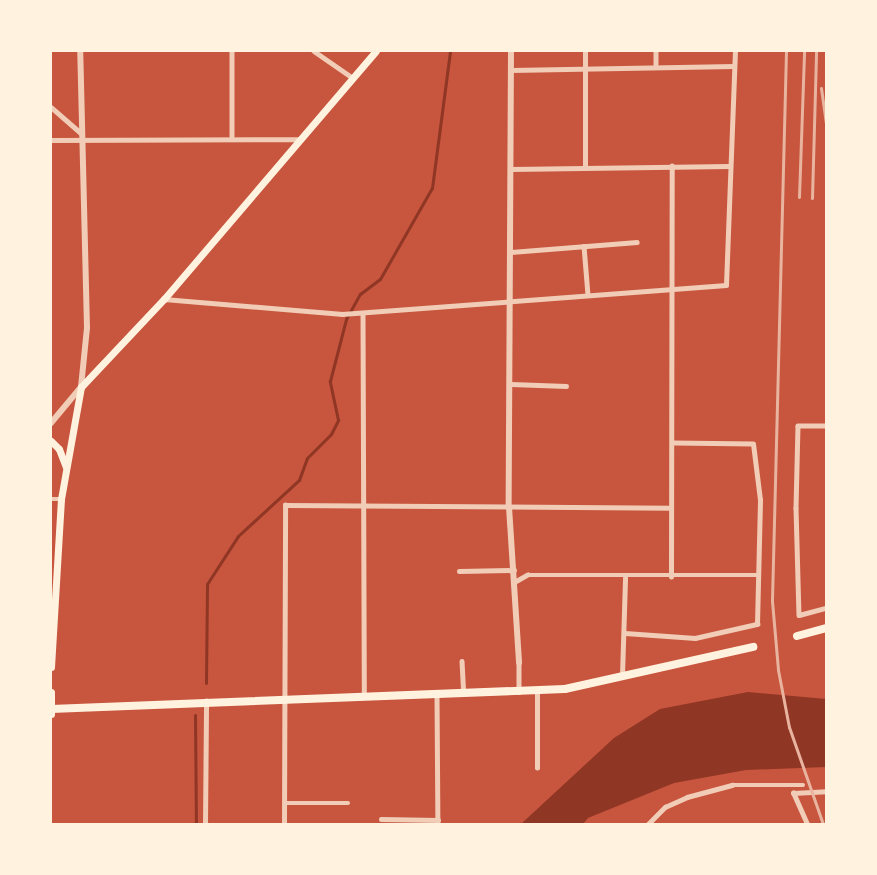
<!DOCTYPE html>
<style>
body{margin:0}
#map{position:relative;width:877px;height:875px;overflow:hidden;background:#c8553d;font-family:"Titillium Web",sans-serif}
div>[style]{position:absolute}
.water>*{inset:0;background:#8f3625}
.stream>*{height:3px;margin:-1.5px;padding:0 1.5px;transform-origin:1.5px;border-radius:1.5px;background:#8f3625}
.minor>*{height:4.5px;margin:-2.25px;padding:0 2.25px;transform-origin:2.25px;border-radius:2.25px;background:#f1ccb7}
.tertiary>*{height:6px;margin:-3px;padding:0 3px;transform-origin:3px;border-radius:3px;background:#f1ccb7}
.secondary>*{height:7px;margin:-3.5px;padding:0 3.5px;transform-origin:3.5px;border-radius:3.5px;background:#fff3e0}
.primary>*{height:8px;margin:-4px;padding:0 4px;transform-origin:4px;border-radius:4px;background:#fff3e0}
.rail>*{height:3px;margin:-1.5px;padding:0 1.5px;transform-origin:1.5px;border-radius:1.5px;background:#e9b49f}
span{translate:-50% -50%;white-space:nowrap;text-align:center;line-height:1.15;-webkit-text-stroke:6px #fff3e0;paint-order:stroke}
.frame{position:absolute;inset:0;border:52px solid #fff3e0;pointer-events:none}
</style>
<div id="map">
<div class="water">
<i style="clip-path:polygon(748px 692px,826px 699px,826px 767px,746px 770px,674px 783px,588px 818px,583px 824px,521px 824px,614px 738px,660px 709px)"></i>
</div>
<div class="stream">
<i style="left:206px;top:683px;width:99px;rotate:-89.4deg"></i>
<i style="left:207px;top:584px;width:57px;rotate:-57.1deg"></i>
<i style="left:238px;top:536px;width:83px;rotate:-42.6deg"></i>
<i style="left:299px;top:480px;width:23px;rotate:-70deg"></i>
<i style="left:307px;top:458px;width:34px;rotate:-45deg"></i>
<i style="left:331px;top:434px;width:16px;rotate:-63deg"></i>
<i style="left:338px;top:420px;width:40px;rotate:-102deg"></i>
<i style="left:330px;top:381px;width:64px;rotate:-75.5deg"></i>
<i style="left:346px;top:319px;width:29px;rotate:-61deg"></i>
<i style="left:360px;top:294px;width:25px;rotate:-37deg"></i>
<i style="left:380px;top:279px;width:105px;rotate:-60.3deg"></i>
<i style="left:432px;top:188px;width:138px;rotate:-82.5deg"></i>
<i style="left:195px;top:715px;width:109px;rotate:89.5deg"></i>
</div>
<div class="minor">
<i style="left:232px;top:51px;width:85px;rotate:90deg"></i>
<i style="left:314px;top:51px;width:47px;rotate:34.7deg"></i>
<i style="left:656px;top:51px;width:16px;rotate:90deg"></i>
<i style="left:511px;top:70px;width:223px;rotate:-1deg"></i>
<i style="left:51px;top:107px;width:40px;rotate:41deg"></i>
<i style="left:51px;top:140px;width:249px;rotate:-0.2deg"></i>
<i style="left:585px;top:166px;width:115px;rotate:-90deg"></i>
<i style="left:511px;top:169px;width:218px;rotate:-0.8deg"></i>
<i style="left:584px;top:246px;width:49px;rotate:85.3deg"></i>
<i style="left:511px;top:252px;width:126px;rotate:-4.5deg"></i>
<i style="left:164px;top:299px;width:179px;rotate:4.8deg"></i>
<i style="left:342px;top:314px;width:385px;rotate:-4.3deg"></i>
<i style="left:726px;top:285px;width:234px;rotate:-87.8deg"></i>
<i style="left:363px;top:313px;width:381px;rotate:89.8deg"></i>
<i style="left:511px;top:384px;width:55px;rotate:2.1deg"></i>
<i style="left:826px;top:426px;width:28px;rotate:180deg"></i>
<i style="left:798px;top:426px;width:82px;rotate:91.4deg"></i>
<i style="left:796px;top:508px;width:107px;rotate:88.4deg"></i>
<i style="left:799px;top:615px;width:28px;rotate:-15deg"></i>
<i style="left:51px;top:499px;width:10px"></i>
<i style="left:459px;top:571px;width:55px;rotate:-1deg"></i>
<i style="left:671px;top:577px;width:411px;rotate:-89.9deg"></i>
<i style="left:516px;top:581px;width:13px;rotate:-29deg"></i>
<i style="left:527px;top:575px;width:230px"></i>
<i style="left:625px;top:633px;width:70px;rotate:4.1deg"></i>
<i style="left:695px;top:638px;width:64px;rotate:-12.7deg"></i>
<i style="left:757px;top:624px;width:124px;rotate:-88.6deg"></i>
<i style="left:760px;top:500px;width:56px;rotate:-97.1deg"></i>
<i style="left:753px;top:444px;width:79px;rotate:-179.3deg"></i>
<i style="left:462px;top:661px;width:33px;rotate:87deg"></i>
<i style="left:519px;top:663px;width:29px;rotate:90deg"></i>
<i style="left:622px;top:675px;width:97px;rotate:-88.2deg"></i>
<i style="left:437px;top:694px;width:130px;rotate:89.6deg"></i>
<i style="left:537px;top:768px;width:78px;rotate:-90deg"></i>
<i style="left:285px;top:803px;width:63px"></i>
<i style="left:381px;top:819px;width:57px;rotate:1deg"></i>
<i style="left:205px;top:824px;width:123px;rotate:-89.5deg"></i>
<i style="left:284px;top:824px;width:319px;rotate:-89.8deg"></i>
<i style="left:285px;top:505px;width:386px;rotate:0.4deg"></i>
<i style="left:648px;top:824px;width:24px;rotate:-45deg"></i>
<i style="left:665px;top:807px;width:24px;rotate:-24deg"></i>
<i style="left:687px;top:797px;width:47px;rotate:-14.9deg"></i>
<i style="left:732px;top:785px;width:71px"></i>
<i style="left:807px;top:824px;width:34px;rotate:-114deg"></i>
<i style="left:793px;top:793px;width:33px;rotate:-3deg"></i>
</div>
<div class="tertiary">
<i style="left:511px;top:51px;width:456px;rotate:90.3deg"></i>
<i style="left:509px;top:507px;width:156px;rotate:86.3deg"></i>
<i style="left:51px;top:423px;width:47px;rotate:-50.2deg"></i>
<i style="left:81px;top:387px;width:59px;rotate:-84.2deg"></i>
<i style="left:87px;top:328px;width:277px;rotate:-91.4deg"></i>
</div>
<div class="secondary">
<i style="left:51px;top:441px;width:11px;rotate:45deg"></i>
<i style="left:59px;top:449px;width:19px;rotate:69deg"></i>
<i style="left:51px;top:667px;width:168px;rotate:-86.6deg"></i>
<i style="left:61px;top:499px;width:114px;rotate:-79.9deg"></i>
<i style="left:81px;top:387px;width:121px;rotate:-46.7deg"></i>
<i style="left:164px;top:299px;width:326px;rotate:-49.5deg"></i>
<i style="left:51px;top:692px;width:22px;rotate:90deg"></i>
</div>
<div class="primary">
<i style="left:797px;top:636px;width:30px;rotate:-15deg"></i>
<i style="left:51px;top:709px;width:514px;rotate:-2.23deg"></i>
<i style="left:565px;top:689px;width:193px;rotate:-12.6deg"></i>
</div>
<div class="rail">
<i style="left:786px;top:51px;width:550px;rotate:91.46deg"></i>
<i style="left:772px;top:601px;width:69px;rotate:85deg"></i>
<i style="left:778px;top:670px;width:58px;rotate:79.1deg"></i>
<i style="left:789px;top:727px;width:103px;rotate:70.7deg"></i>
<i style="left:821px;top:88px;width:35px;rotate:82deg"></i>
<i style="left:799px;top:197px;width:146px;rotate:-88deg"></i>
<i style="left:812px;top:198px;width:147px;rotate:-88.4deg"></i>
</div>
<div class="frame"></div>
</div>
